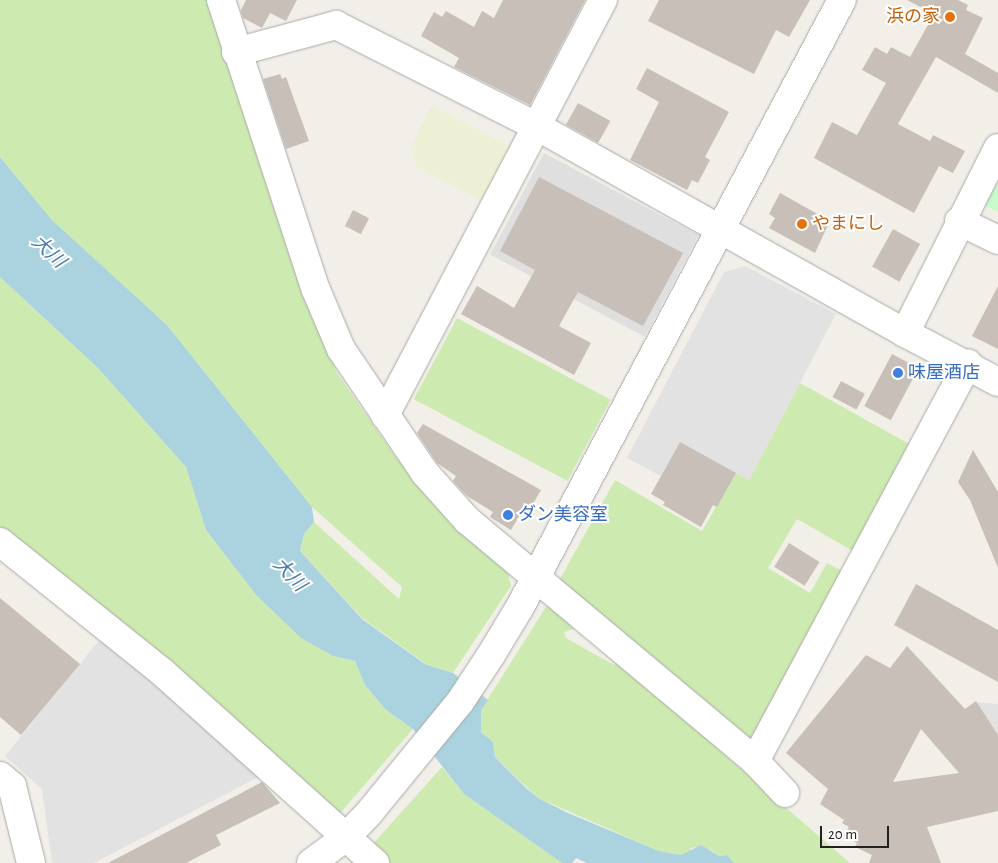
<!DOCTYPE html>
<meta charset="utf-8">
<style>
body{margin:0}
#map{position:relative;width:998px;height:863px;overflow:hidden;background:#f2efe9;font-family:"Alegreya Sans","Noto Sans JP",sans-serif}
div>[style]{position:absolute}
.residential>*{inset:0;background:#e0dfdf;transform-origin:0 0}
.farmland>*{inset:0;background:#eef0d5}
.grass>*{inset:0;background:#cdebb0;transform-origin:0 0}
.park>*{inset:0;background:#c8facc}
.parking>*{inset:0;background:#e2e2e2}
.water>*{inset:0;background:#aad3df}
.building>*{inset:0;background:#c7bfb8;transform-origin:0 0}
.roads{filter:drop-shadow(0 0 1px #a9a9a9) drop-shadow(0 0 1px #a9a9a9)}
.minor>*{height:28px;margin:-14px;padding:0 14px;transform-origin:14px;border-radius:14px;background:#fff}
.dots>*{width:14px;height:14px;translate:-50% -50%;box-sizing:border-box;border:2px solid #fff;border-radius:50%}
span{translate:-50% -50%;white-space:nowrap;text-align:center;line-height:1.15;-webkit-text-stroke:4px #fff;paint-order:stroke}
.food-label{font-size:18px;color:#c56008}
.right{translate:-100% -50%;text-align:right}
.left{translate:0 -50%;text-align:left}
.shop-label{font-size:18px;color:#366cbe}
.water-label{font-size:19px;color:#4a7aab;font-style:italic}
.scale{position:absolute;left:820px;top:826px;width:69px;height:22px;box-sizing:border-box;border:2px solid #222;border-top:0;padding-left:6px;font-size:15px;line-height:18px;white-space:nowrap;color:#222;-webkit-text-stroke:4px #fff;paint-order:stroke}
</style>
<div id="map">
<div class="residential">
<i style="left:544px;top:153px;width:175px;height:115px;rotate:28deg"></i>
</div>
<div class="farmland">
<i style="clip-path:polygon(432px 105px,517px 150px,488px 204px,417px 167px,411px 146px)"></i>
</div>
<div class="grass">
<i style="clip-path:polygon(0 0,211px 0,297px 271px,337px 373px,397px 459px,464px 533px,506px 564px,511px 586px,453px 673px,426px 664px,362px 618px,300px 551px,304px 534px,314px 522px,399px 599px,402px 587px,312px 507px,167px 325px,52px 220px,0 157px)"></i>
<i style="clip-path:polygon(0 277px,98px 368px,186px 467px,206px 530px,256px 595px,302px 638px,333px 656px,355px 661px,365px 685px,386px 710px,413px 729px,336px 818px,0 529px)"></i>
<i style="left:457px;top:318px;width:174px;height:92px;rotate:28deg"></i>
<i style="clip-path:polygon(800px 383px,911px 445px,853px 551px,797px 519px,768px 568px,810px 593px,827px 563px,844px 572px,750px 750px,560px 579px,615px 480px,702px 531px,736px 473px,749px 480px)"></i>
<i style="clip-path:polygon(549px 602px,577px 628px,564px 632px,566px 638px,614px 665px,622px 658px,722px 740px,718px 749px,850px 863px,734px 863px,727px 855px,719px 856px,711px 850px,693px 847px,688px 853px,681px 855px,659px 851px,538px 798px,495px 757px,493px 742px,481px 732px,480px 721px,481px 710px)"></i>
<i style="clip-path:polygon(442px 767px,464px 794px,562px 863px,388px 863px,370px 847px)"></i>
</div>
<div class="park">
<i style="clip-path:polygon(998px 180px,998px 212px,985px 205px)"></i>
</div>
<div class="parking">
<i style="clip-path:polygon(745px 266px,836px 314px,749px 480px,679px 444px,661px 476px,627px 458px,724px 272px)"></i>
<i style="clip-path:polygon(101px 638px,262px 775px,94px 863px,52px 863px,42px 789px,5px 756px)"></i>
<i style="clip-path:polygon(974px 702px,998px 704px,998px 736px)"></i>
</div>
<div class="water">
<i style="clip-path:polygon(0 157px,52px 220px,167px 325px,312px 507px,314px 522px,304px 534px,300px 551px,362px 619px,425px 664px,453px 673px,488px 700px,481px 710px,481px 732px,493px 742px,495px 757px,526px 788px,538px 798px,568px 813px,659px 851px,681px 855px,701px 845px,719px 856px,727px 855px,734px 863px,587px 863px,576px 858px,572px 863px,562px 863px,464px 794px,413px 729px,386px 710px,365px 685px,355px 661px,333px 656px,301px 638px,256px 595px,206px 530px,186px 467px,98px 368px,0 277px)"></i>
</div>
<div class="building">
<i style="clip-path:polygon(246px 0,297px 0,286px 21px,270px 13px,262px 28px,243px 18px,241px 10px)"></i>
<i style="clip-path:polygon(503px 0,585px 0,530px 105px,454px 67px,459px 58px,421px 36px,434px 12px,442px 17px,446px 11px,474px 27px,482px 11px,494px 18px)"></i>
<i style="clip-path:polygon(659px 0,810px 0,789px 37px,776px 30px,754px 74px,648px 21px)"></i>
<i style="clip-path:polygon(907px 0,958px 0,968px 5px,966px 10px,983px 18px,965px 54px,998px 73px,998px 93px,936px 57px,898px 124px,930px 141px,933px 135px,965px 151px,953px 173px,939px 166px,914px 213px,814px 158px,832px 122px,857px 135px,886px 83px,862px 70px,875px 47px,887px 54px,891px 47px,910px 57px,934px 14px)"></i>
<i style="clip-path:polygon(647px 68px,729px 112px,705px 157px,710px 160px,698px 183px,692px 180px,687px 190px,630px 160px,659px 102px,636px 89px)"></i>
<i style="clip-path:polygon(280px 74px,282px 79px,286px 77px,309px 141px,286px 149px,263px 79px)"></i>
<i style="left:578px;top:103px;width:37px;height:25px;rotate:29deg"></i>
<i style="clip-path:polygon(539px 177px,683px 253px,643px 326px,578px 292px,559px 326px,591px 343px,574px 375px,461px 314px,477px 286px,514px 308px,535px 270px,500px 251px)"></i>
<i style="clip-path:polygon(780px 193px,830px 221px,815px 253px,769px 228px,775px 218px,769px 214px)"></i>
<i style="left:353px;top:210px;width:18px;height:18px;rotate:27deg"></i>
<i style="left:893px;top:229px;width:31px;height:43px;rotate:29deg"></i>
<i style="clip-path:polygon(998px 286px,998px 349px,972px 336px)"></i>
<i style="left:892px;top:354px;width:30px;height:59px;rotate:28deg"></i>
<i style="left:841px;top:381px;width:27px;height:18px;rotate:28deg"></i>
<i style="clip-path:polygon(423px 424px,541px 490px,526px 516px,521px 513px,511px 530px,490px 517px,493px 512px,467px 496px,453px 481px,456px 476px,437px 463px,417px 433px)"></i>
<i style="clip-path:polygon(680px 442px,736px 473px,717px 507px,713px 505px,701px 527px,663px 505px,665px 502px,651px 494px)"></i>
<i style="clip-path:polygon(973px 450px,998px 492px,998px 568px,970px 500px,958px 482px)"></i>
<i style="left:789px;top:543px;width:36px;height:28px;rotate:32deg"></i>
<i style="clip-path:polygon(916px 584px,998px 630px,998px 682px,894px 625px)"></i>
<i style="clip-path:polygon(0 598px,80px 664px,21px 735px,0 717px)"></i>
<i style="clip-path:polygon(evenodd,907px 646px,965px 709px,976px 701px,998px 735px,998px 811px,927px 827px,941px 863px,869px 863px,872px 855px,855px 847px,857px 843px,844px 835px,849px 827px,842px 823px,844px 820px,820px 804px,828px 789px,786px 753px,866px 655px,890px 668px,907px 646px,921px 729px,959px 773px,893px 782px,921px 729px)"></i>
<i style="clip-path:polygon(262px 782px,280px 803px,216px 835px,221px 845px,186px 863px,108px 863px)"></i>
</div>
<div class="roads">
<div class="minor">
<i style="left:221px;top:0;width:305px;rotate:71.9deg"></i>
<i style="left:316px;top:290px;width:64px;rotate:67deg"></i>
<i style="left:341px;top:349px;width:150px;rotate:55.9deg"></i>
<i style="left:425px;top:473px;width:63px;rotate:48.2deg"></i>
<i style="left:467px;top:520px;width:376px;rotate:39.9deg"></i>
<i style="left:755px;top:761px;width:44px;rotate:46.8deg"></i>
<i style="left:236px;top:52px;width:104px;rotate:-15.1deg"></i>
<i style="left:336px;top:25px;width:226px;rotate:26.8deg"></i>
<i style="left:538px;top:127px;width:421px;rotate:29.3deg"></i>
<i style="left:905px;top:333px;width:105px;rotate:27.8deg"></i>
<i style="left:959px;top:221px;width:43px;rotate:26deg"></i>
<i style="left:905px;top:333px;width:207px;rotate:-63.3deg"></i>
<i style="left:385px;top:415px;width:469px;rotate:-62.3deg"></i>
<i style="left:0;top:542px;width:206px;rotate:38.7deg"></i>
<i style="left:161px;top:671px;width:288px;rotate:41.9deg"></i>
<i style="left:755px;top:761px;width:451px;rotate:-61.8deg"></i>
<i style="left:0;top:776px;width:16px;rotate:40deg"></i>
<i style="left:12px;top:786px;width:79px;rotate:76.1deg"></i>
<i style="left:311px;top:863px;width:44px;rotate:-36.6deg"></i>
<i style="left:346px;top:837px;width:33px;rotate:-46deg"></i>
<i style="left:369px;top:813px;width:144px;rotate:-50.7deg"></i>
<i style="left:460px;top:702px;width:56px;rotate:-56.6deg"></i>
<i style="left:491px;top:655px;width:56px;rotate:-58.9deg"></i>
<i style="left:520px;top:607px;width:687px;rotate:-62.06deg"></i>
</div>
</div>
<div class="dots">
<i style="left:950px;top:17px;background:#e8710a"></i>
<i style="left:802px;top:224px;background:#e8710a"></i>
<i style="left:898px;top:373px;background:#3f7fe0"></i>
<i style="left:508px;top:515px;background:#3f7fe0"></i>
</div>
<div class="food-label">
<span class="right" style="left:940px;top:17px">浜の家</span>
<span class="left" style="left:812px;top:224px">やまにし</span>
</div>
<div class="shop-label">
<span class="left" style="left:908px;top:373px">味屋酒店</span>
<span class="left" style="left:518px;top:515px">ダン美容室</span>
</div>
<div class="water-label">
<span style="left:48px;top:252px;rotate:43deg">大川</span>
<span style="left:289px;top:575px;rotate:46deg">大川</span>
</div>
<div class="scale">20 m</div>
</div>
